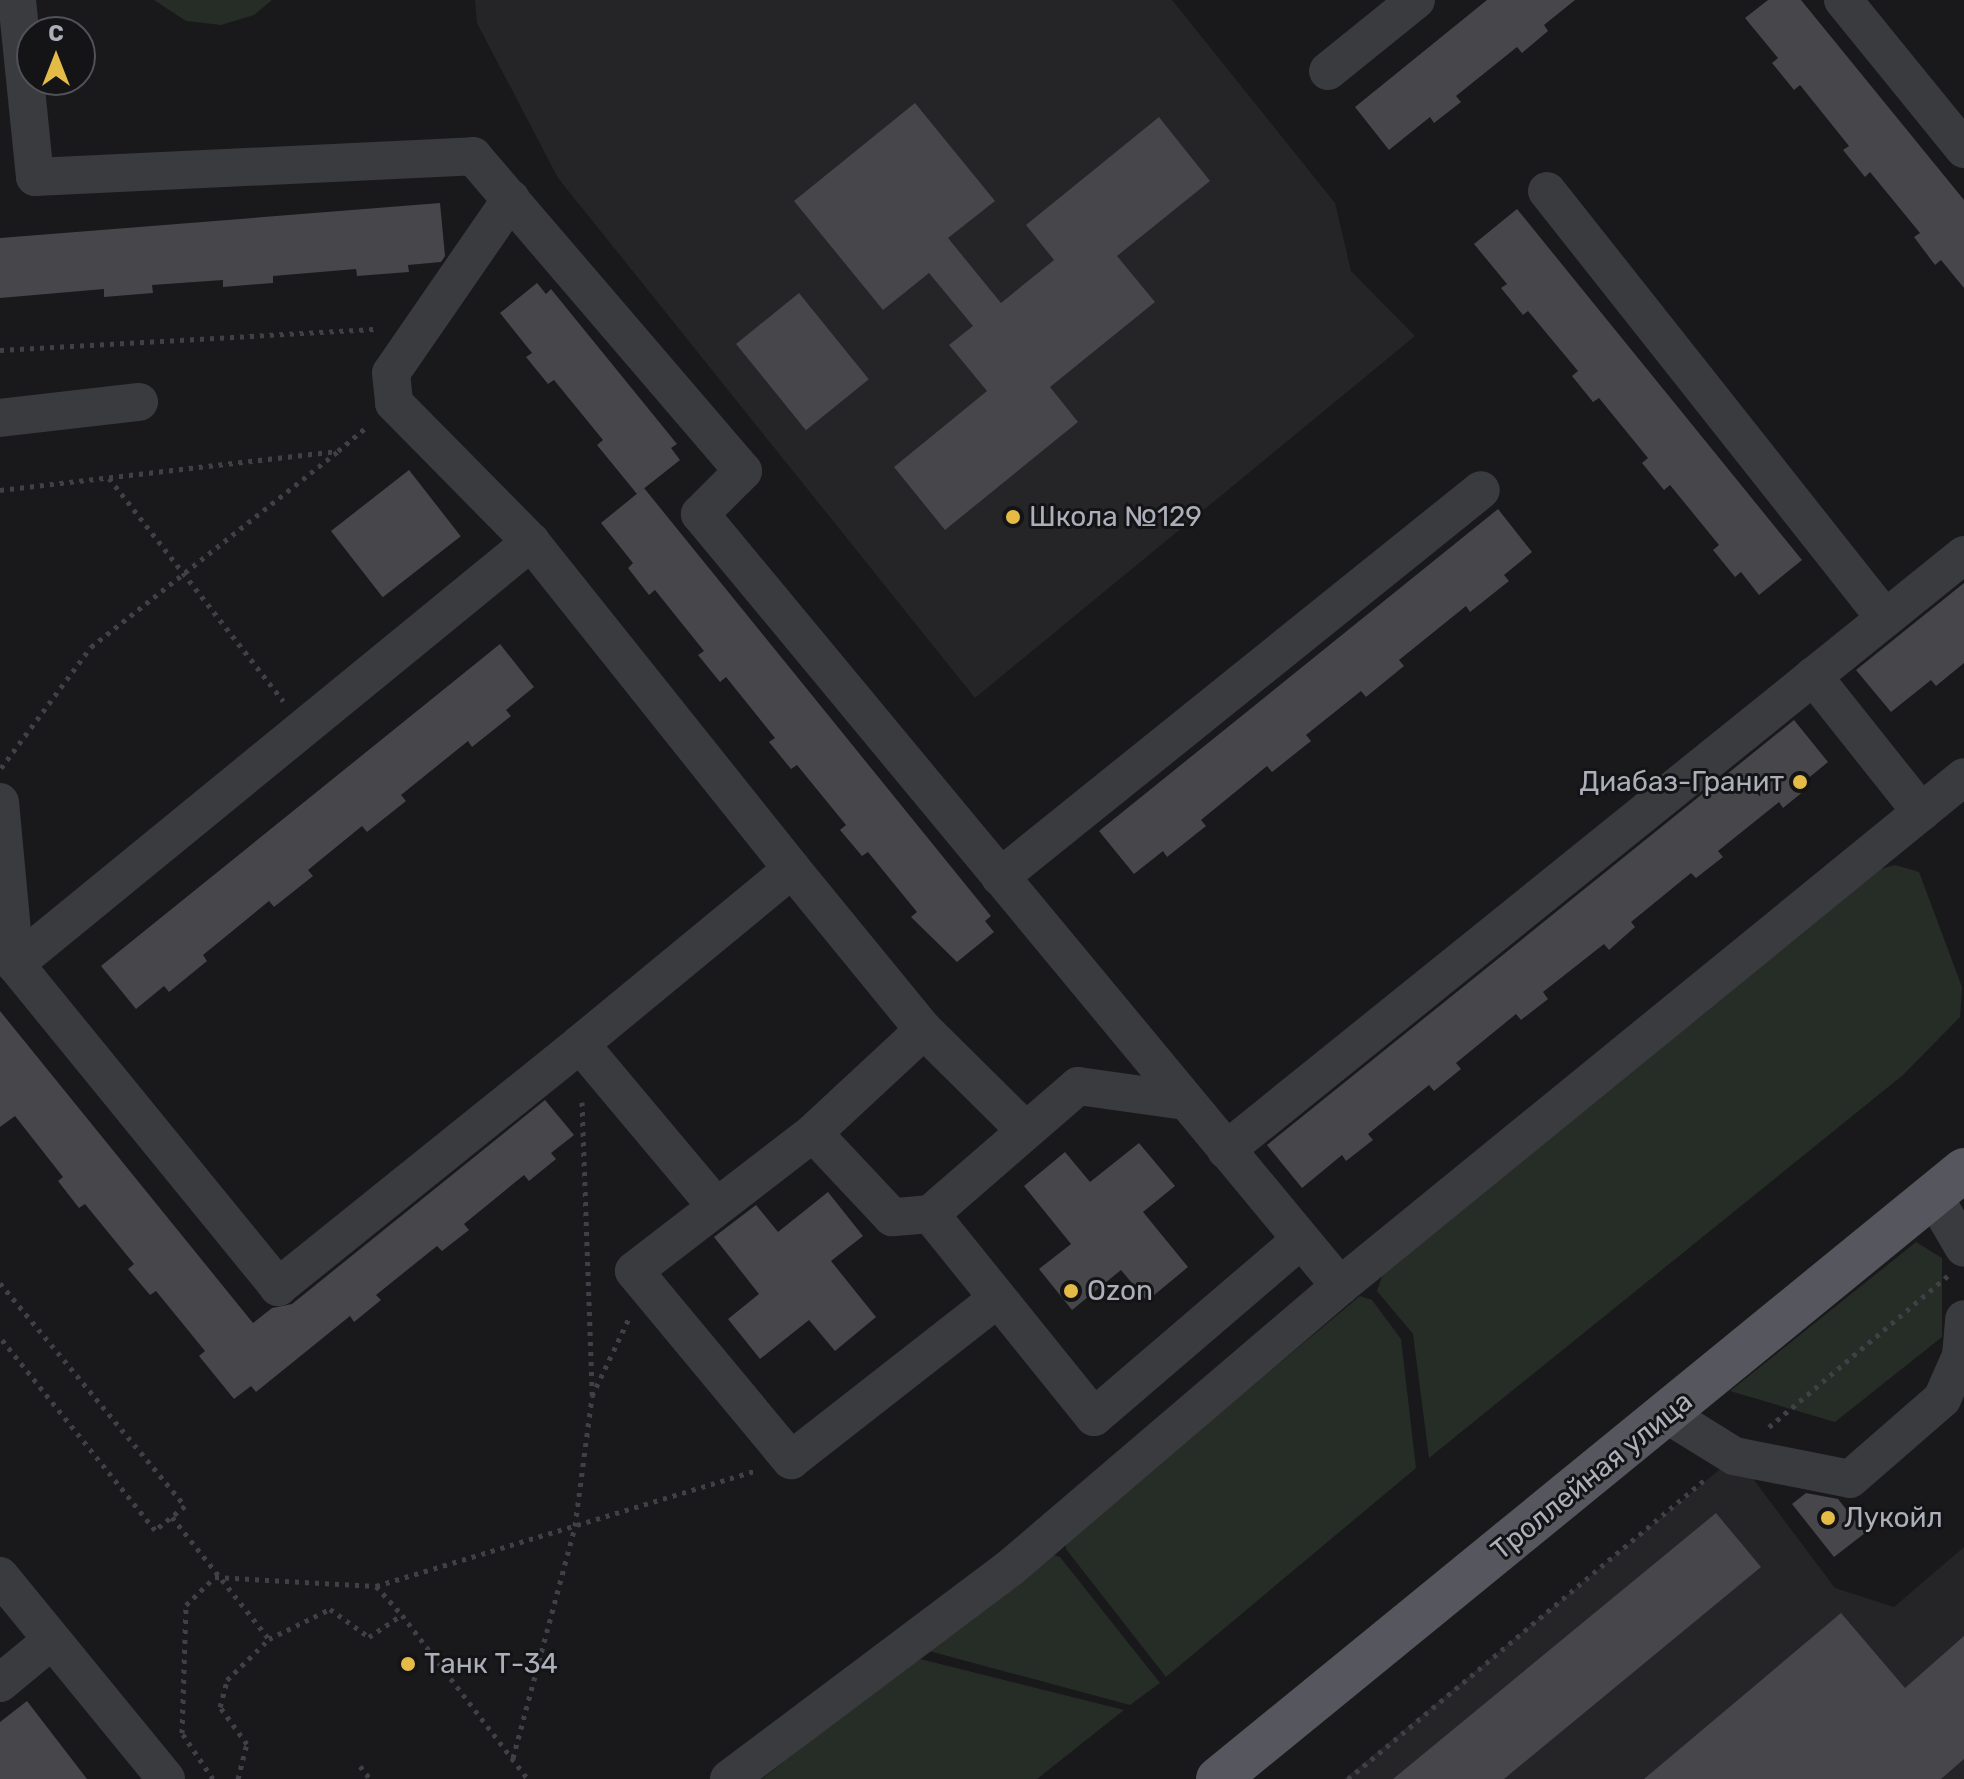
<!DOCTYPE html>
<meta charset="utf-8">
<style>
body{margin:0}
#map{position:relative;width:1964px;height:1779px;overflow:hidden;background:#19191b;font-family:Rubik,sans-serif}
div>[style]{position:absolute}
.built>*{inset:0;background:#252528}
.green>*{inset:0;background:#252d26}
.building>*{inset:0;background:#46464b;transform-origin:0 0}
.path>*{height:5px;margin-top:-2.5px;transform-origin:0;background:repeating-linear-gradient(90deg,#404146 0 4px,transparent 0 10px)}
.minor>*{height:38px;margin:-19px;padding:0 19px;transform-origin:19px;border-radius:19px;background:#3a3b3f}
.major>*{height:44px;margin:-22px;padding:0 22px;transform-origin:22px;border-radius:22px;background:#56575e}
.dots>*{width:22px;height:22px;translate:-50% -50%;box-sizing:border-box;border:4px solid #141416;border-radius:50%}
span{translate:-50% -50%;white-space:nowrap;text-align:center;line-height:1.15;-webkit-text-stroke:6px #141416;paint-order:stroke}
.poi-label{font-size:28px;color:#acafb9}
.left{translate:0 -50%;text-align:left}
.right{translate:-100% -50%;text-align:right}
.street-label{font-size:28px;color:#acafb9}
.north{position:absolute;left:16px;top:16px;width:80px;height:80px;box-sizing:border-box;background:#141416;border:2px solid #515257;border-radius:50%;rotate:0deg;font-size:22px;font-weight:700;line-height:32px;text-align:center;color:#acafb9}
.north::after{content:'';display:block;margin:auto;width:28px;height:36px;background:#e5bb47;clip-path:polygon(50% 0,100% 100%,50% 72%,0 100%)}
</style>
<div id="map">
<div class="built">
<i style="clip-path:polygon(475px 0,1172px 0,1335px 203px,1351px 271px,1415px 336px,975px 698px,558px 178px,477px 23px)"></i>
<i style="clip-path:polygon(1736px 1456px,1835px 1588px,1894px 1607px,1964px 1547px,1964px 1779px,1344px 1779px)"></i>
</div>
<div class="green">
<i style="clip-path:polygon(154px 0,272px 0,254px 15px,221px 25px,186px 21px)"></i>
<i style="clip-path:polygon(1895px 865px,1919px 872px,1962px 987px,1960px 1017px,1903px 1075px,1429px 1458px,1413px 1334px,1377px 1291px,1385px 1268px,1870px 872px)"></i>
<i style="clip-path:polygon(1916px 1242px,1942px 1258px,1942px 1337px,1835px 1422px,1730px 1391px)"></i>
<i style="clip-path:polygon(1360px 1296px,1372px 1300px,1401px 1339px,1416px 1468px,1166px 1677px,1066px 1549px,1066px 1541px)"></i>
<i style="clip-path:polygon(1050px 1554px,1060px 1557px,1160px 1683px,1130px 1705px,929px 1651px)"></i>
<i style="clip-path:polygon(914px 1659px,920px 1659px,1124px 1710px,1037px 1779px,762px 1779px)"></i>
</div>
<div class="building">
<i style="clip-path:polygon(1487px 0,1575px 0,1544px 25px,1548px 31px,1522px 53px,1517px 47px,1456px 96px,1461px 102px,1434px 123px,1430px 117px,1389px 150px,1355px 107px)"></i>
<i style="clip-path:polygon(1768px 0,1801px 0,1964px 200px,1964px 288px,1941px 260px,1935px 265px,1914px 237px,1920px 233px,1870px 172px,1865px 177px,1843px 150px,1849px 146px,1800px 85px,1794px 90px,1772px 63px,1778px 58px,1745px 18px)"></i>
<i style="clip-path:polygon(915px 103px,995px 201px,948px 238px,1001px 303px,1054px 260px,1026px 225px,1159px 117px,1210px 181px,1117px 256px,1155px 302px,1050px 387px,1078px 422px,945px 530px,894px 467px,987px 391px,949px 345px,973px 326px,929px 273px,883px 310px,794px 201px)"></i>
<i style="clip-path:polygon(440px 203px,445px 256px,441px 262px,408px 265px,409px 272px,357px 276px,356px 269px,273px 276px,273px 283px,223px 287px,223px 280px,152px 285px,153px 293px,104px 297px,104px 289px,0 298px,0 238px)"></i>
<i style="clip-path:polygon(1517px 209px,1802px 560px,1759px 595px,1741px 572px,1735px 577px,1713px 550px,1719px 545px,1670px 485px,1664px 490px,1642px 463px,1648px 458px,1599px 398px,1593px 402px,1572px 376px,1578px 371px,1528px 311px,1523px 315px,1501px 288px,1507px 284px,1474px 244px)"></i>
<i style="clip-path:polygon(537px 283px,546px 294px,551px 289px,677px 444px,671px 448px,680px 460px,637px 494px,597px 445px,603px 440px,554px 380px,548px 384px,526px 357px,532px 353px,500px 313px)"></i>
<i style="left:799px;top:293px;width:111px;height:81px;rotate:51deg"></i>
<i style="left:409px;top:470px;width:84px;height:99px;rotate:52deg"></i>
<i style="clip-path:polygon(644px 488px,991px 916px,985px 921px,994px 932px,957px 962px,911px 917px,917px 912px,868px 852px,862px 856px,840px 830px,846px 825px,797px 765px,791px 769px,769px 742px,775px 738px,726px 677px,720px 682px,698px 655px,704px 651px,655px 590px,649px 595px,628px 568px,633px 563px,601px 523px)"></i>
<i style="clip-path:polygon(1498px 509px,1532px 552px,1504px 575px,1509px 581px,1470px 612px,1466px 606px,1399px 660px,1404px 666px,1366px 697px,1361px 691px,1306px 735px,1311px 741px,1272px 772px,1267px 766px,1201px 820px,1206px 826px,1167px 857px,1163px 851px,1134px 874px,1099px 831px)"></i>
<i style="clip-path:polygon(1964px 583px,1964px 663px,1936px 686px,1931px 680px,1891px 712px,1856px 670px)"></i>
<i style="clip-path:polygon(500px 644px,534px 687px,506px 710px,511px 716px,472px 747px,468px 741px,401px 795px,406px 801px,367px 832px,362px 826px,308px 870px,313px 876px,274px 907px,269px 901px,203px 955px,207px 961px,169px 992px,164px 986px,136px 1009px,101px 966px)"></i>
<i style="clip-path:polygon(1794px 720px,1828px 762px,1805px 781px,1810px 786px,1783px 808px,1779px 802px,1718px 851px,1723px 857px,1696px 878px,1691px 873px,1631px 922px,1635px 927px,1609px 950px,1604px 944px,1543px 992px,1548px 999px,1521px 1020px,1516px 1014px,1456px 1063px,1461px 1069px,1434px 1091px,1429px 1085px,1368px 1134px,1373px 1140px,1346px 1161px,1342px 1155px,1302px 1188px,1267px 1145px)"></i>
<i style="clip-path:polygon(0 1011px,253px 1323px,272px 1308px,292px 1304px,545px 1100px,574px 1135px,551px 1153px,556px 1159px,529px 1181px,524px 1175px,464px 1224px,469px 1230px,442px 1251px,437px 1246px,376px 1295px,381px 1300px,354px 1322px,350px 1316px,256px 1392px,251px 1386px,234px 1399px,199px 1356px,205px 1351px,156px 1291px,150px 1295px,128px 1269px,134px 1264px,85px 1204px,79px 1208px,58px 1181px,63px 1177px,15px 1116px,0 1127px)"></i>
<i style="clip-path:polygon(1139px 1143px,1175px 1186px,1143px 1212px,1188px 1267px,1147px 1301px,1121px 1270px,1072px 1310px,1039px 1269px,1071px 1244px,1024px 1186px,1065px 1152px,1090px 1182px)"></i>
<i style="clip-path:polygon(828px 1192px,863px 1236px,831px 1261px,876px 1317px,835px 1351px,809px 1320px,760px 1359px,728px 1319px,759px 1294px,714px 1237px,756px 1205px,778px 1232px)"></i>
<i style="clip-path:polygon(1806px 1493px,1838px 1499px,1865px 1533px,1834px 1557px,1792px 1504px)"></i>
<i style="clip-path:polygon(1716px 1513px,1761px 1567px,1504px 1779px,1393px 1779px)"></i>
<i style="clip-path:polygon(1841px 1613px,1905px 1688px,1964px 1636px,1964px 1759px,1941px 1779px,1644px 1779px)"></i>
<i style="clip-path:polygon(27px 1701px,87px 1779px,0 1779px,0 1722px)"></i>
</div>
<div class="path">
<i style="left:0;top:350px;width:379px;rotate:-3.2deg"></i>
<i style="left:109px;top:478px;width:283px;rotate:52deg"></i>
<i style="left:0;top:490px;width:340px;rotate:-6.6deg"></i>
<i style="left:338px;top:451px;width:39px;rotate:-40deg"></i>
<i style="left:1px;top:768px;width:151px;rotate:-53.4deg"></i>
<i style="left:91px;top:647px;width:315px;rotate:-38.4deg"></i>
<i style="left:582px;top:1102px;width:293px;rotate:88deg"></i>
<i style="left:0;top:1283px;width:290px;rotate:50.3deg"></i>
<i style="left:185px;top:1506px;width:38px;rotate:141deg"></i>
<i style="left:155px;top:1530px;width:248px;rotate:-128.8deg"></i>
<i style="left:1769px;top:1427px;width:234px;rotate:-40.2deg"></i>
<i style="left:172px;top:1517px;width:156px;rotate:51.5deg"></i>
<i style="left:376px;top:1586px;width:395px;rotate:-16.9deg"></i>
<i style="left:513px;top:1758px;width:240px;rotate:-75deg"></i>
<i style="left:575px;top:1526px;width:131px;rotate:-82.5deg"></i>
<i style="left:592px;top:1396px;width:86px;rotate:-64.6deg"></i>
<i style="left:360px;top:1766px;width:16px;rotate:52deg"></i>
<i style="left:213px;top:1779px;width:55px;rotate:-124deg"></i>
<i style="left:182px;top:1733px;width:128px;rotate:-88.2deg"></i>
<i style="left:186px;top:1605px;width:40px;rotate:-44deg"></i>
<i style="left:215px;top:1577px;width:161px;rotate:3.2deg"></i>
<i style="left:376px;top:1586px;width:39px;rotate:48deg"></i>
<i style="left:238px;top:1779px;width:36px;rotate:-76deg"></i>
<i style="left:247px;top:1744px;width:46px;rotate:-126.1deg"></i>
<i style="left:220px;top:1707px;width:28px;rotate:-75deg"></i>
<i style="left:227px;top:1680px;width:59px;rotate:-44.3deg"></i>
<i style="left:269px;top:1639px;width:68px;rotate:-26.2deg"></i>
<i style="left:330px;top:1609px;width:48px;rotate:35.7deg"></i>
<i style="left:369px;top:1637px;width:40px;rotate:-34deg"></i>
<i style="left:402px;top:1615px;width:207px;rotate:52.5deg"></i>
<i style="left:1348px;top:1779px;width:467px;rotate:-40deg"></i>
</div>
<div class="minor">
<i style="left:17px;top:0;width:178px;rotate:84.2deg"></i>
<i style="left:35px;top:177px;width:439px;rotate:-2.7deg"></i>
<i style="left:473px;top:156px;width:415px;rotate:49.4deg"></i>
<i style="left:743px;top:471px;width:61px;rotate:135deg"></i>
<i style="left:700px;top:514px;width:1003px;rotate:50.34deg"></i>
<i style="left:1843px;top:0;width:192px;rotate:50.9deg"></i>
<i style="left:1328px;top:71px;width:113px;rotate:-38.9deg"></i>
<i style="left:1547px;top:191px;width:545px;rotate:51.64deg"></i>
<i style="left:511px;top:199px;width:211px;rotate:124.6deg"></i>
<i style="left:391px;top:373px;width:30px;rotate:84deg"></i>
<i style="left:394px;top:403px;width:195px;rotate:45.4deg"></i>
<i style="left:531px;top:542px;width:418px;rotate:51.4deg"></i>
<i style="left:0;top:418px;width:140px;rotate:-6.6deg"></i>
<i style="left:1813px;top:676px;width:174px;rotate:51.5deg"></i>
<i style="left:0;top:802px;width:163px;rotate:84.7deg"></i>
<i style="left:15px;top:964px;width:417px;rotate:50.8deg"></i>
<i style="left:278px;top:1287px;width:388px;rotate:-38.8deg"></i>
<i style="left:580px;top:1044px;width:212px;rotate:50deg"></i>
<i style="left:1000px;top:877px;width:617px;rotate:-38.82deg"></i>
<i style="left:15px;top:964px;width:667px;rotate:-39.28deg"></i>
<i style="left:580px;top:1044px;width:275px;rotate:-39.5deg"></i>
<i style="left:792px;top:869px;width:208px;rotate:50.7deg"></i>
<i style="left:924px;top:1030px;width:141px;rotate:44.7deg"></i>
<i style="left:1185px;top:1101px;width:108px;rotate:-172deg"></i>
<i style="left:1078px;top:1086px;width:196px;rotate:139.1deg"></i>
<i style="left:930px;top:1214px;width:261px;rotate:51.1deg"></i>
<i style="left:1094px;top:1417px;width:270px;rotate:-40.6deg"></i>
<i style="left:813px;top:1133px;width:151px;rotate:-42.9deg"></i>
<i style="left:1226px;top:1150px;width:948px;rotate:-38.88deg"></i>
<i style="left:1933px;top:1195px;width:61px;rotate:59.7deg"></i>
<i style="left:930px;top:1214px;width:38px;rotate:175deg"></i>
<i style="left:892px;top:1217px;width:115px;rotate:-133.2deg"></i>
<i style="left:813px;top:1133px;width:226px;rotate:142.4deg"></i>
<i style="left:634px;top:1271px;width:246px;rotate:50.3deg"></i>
<i style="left:791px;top:1460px;width:261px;rotate:-38deg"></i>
<i style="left:1668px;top:1415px;width:78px;rotate:31.8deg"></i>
<i style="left:1734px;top:1456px;width:118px;rotate:11.2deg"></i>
<i style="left:1850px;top:1479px;width:122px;rotate:-41deg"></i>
<i style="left:1942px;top:1399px;width:47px;rotate:-66.2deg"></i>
<i style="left:1961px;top:1356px;width:37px;rotate:-85deg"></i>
<i style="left:0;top:1576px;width:262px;rotate:50.7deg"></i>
<i style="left:0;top:1683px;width:67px;rotate:-39.6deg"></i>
<i style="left:729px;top:1779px;width:351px;rotate:-36.9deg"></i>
<i style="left:1010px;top:1568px;width:434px;rotate:-40.5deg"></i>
<i style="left:1340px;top:1286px;width:805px;rotate:-39.2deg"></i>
</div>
<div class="major">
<i style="left:1218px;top:1779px;width:963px;rotate:-39.23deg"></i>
</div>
<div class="dots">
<i style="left:1013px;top:517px;background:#e5bb47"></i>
<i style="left:1800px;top:782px;background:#e5bb47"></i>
<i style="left:1071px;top:1291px;background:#e5bb47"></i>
<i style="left:1828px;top:1518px;background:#e5bb47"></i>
<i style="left:408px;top:1664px;background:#e5bb47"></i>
</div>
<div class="poi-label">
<span class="left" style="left:1029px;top:517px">Школа №129</span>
<span class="right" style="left:1784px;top:782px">Диабаз-Гранит</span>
<span class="left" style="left:1087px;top:1291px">Ozon</span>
<span class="left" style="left:1844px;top:1518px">Лукойл</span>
<span class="left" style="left:424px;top:1664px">Танк Т-34</span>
</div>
<div class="street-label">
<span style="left:1592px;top:1476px;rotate:-39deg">Троллейная улица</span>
</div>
<div class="north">С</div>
</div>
